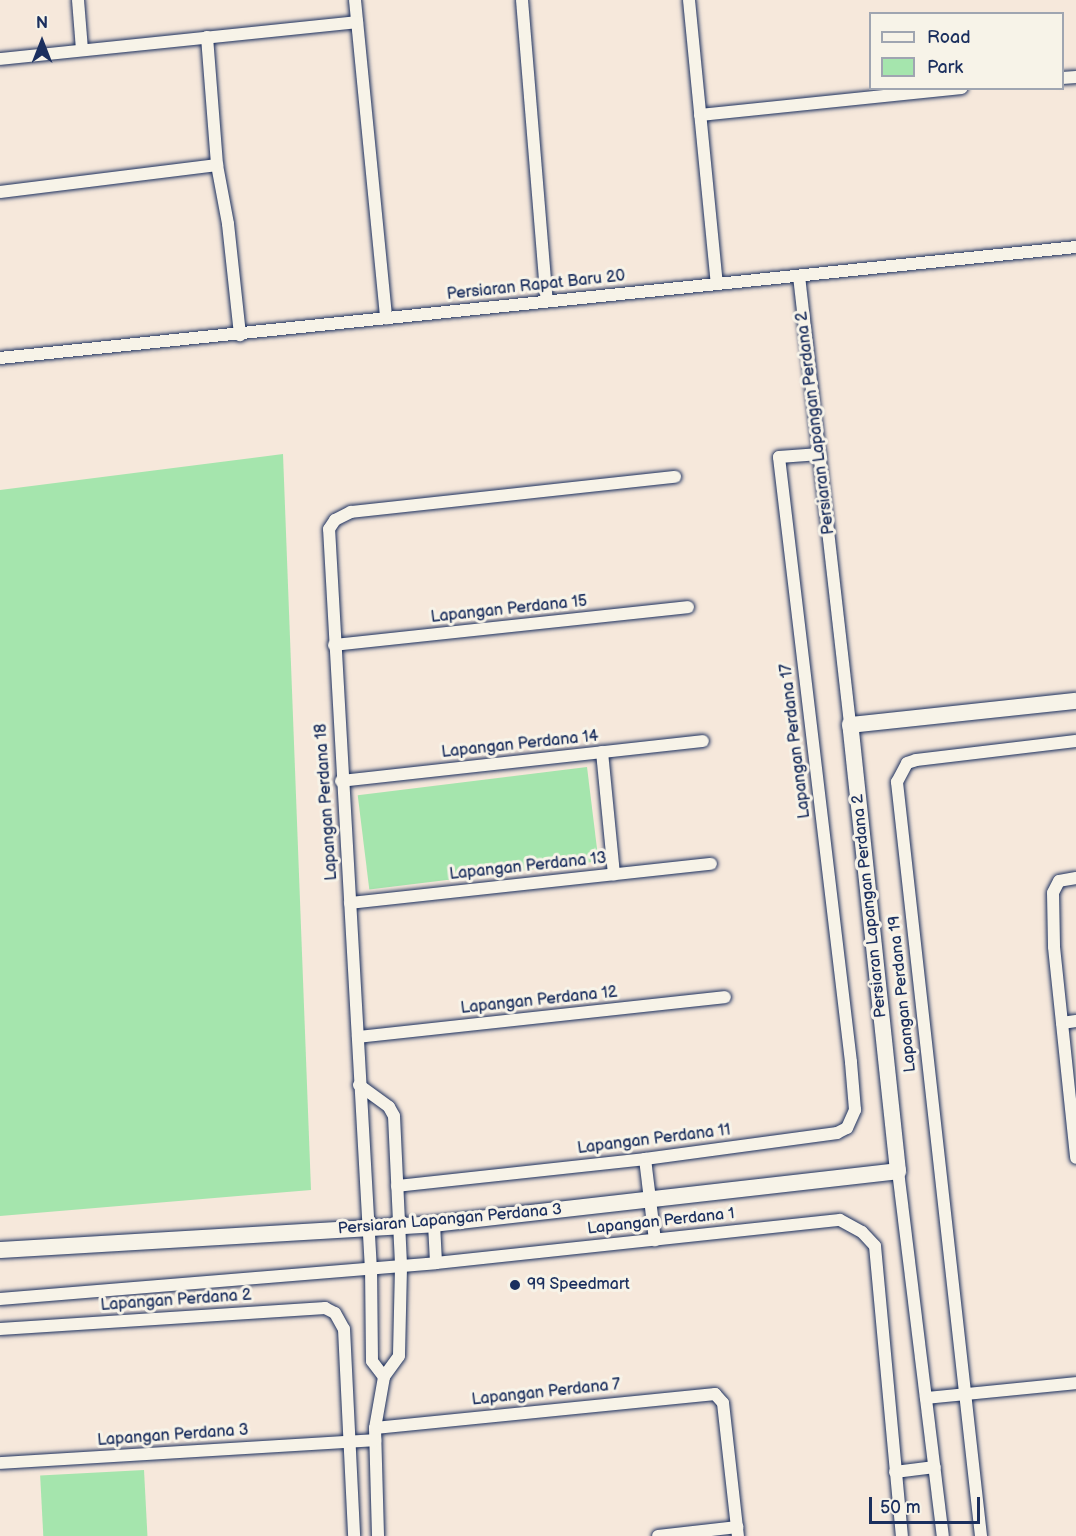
<!DOCTYPE html>
<style>
body{margin:0}
#map{position:relative;width:1076px;height:1536px;overflow:hidden;background:#f6e8db;font-family:"Balsamiq Sans",sans-serif}
div>[style]{position:absolute}
.green>*{inset:0;background:#a5e5ad;transform-origin:0 0}
.roads{filter:drop-shadow(0 0 2px #1b2f5e) drop-shadow(0 0 2px #1b2f5e)}
.street>*{height:12px;margin:-6px;padding:0 6px;transform-origin:6px;border-radius:6px;background:#f7f3e8}
.secondary>*{height:16px;margin:-8px;padding:0 8px;transform-origin:8px;border-radius:8px;background:#f7f3e8}
.dots>*{width:16px;height:16px;translate:-50% -50%;box-sizing:border-box;border:3px solid #f7f3e8;border-radius:50%}
span{translate:-50% -50%;white-space:nowrap;text-align:center;line-height:1.15;-webkit-text-stroke:6px #f7f3e8;paint-order:stroke}
.street-label{font-size:16px;color:#1b2f5e}
.poi-label{font-size:16px;color:#1b2f5e}
.left{translate:0 -50%;text-align:left}
.legend{position:absolute;left:869px;top:12px;width:195px;height:78px;box-sizing:border-box;background:#f7f3e8;border:2px solid #9fa5b1;margin:0;padding:8px 10px;list-style:none;font-size:18px;color:#1b2f5e}
.legend li{display:flex;align-items:center;gap:12px;height:30px}
.legend b{width:30px;border:2px solid #9fa5b1}
.north{position:absolute;left:12px;top:12px;width:60px;height:60px;-webkit-text-stroke:4px #f7f3e8;paint-order:stroke;rotate:0deg;font-size:16px;font-weight:700;line-height:24px;text-align:center;color:#1b2f5e}
.north::after{content:'';display:block;margin:auto;width:21px;height:27px;background:#1b2f5e;clip-path:polygon(50% 0,100% 100%,50% 72%,0 100%)}
.scale{position:absolute;left:869px;top:1497px;width:111px;height:27px;box-sizing:border-box;border:3px solid #1b2f5e;border-top:0;padding-left:8px;font-size:18px;line-height:21px;white-space:nowrap;color:#1b2f5e;-webkit-text-stroke:4px #f7f3e8;paint-order:stroke}
</style>
<div id="map">
<div class="green">
<i style="clip-path:polygon(283px 454px,311px 1190px,0 1216px,0 490px)"></i>
<i style="left:587px;top:767px;width:95px;height:231px;rotate:83deg"></i>
<i style="left:144px;top:1470px;width:66px;height:104px;rotate:87deg"></i>
</div>
<div class="roads">
<div class="street">
<i style="left:78px;top:0;width:50px;rotate:85.4deg"></i>
<i style="left:355px;top:0;width:320px;rotate:84.4deg"></i>
<i style="left:522px;top:0;width:302px;rotate:85.3deg"></i>
<i style="left:689px;top:0;width:285px;rotate:84.4deg"></i>
<i style="left:207px;top:37px;width:128px;rotate:85.5deg"></i>
<i style="left:217px;top:165px;width:60px;rotate:79.4deg"></i>
<i style="left:228px;top:224px;width:112px;rotate:83.8deg"></i>
<i style="left:0;top:59px;width:359px;rotate:-5.9deg"></i>
<i style="left:1062px;top:78px;width:14px;rotate:-4deg"></i>
<i style="left:700px;top:115px;width:263px;rotate:-5.9deg"></i>
<i style="left:0;top:192px;width:219px;rotate:-7.1deg"></i>
<i style="left:799px;top:276px;width:452px;rotate:83.5deg"></i>
<i style="left:0;top:358px;width:1082px;rotate:-5.89deg"></i>
<i style="left:334px;top:645px;width:356px;rotate:-6.1deg"></i>
<i style="left:602px;top:752px;width:123px;rotate:84.4deg"></i>
<i style="left:341px;top:781px;width:364px;rotate:-6.3deg"></i>
<i style="left:1076px;top:878px;width:17px;rotate:170deg"></i>
<i style="left:1059px;top:881px;width:13px;rotate:117deg"></i>
<i style="left:1053px;top:893px;width:54px;rotate:88.9deg"></i>
<i style="left:1054px;top:947px;width:212px;rotate:84deg"></i>
<i style="left:350px;top:903px;width:363px;rotate:-6.2deg"></i>
<i style="left:1062px;top:1023px;width:14px;rotate:-8deg"></i>
<i style="left:358px;top:1037px;width:369px;rotate:-6.2deg"></i>
<i style="left:359px;top:1085px;width:37px;rotate:36deg"></i>
<i style="left:389px;top:1107px;width:10px;rotate:61deg"></i>
<i style="left:394px;top:1116px;width:151px;rotate:87.3deg"></i>
<i style="left:401px;top:1267px;width:89px;rotate:91.3deg"></i>
<i style="left:399px;top:1356px;width:26px;rotate:126deg"></i>
<i style="left:384px;top:1377px;width:52px;rotate:100deg"></i>
<i style="left:375px;top:1428px;width:108px;rotate:88.4deg"></i>
<i style="left:645px;top:1159px;width:82px;rotate:83deg"></i>
<i style="left:898px;top:1171px;width:368px;rotate:83deg"></i>
<i style="left:397px;top:1186px;width:249px;rotate:-6.2deg"></i>
<i style="left:645px;top:1159px;width:194px;rotate:-7.7deg"></i>
<i style="left:837px;top:1133px;width:11px;rotate:-27deg"></i>
<i style="left:847px;top:1128px;width:20px;rotate:-66deg"></i>
<i style="left:855px;top:1110px;width:48px;rotate:-94.8deg"></i>
<i style="left:851px;top:1062px;width:609px;rotate:-96.79deg"></i>
<i style="left:779px;top:457px;width:41px;rotate:-4.2deg"></i>
<i style="left:434px;top:1224px;width:39px;rotate:87deg"></i>
<i style="left:436px;top:1263px;width:406px;rotate:-6.1deg"></i>
<i style="left:840px;top:1220px;width:25px;rotate:29deg"></i>
<i style="left:862px;top:1232px;width:19px;rotate:47deg"></i>
<i style="left:875px;top:1246px;width:291px;rotate:84.7deg"></i>
<i style="left:0;top:1299px;width:437px;rotate:-4.7deg"></i>
<i style="left:0;top:1329px;width:326px;rotate:-3.7deg"></i>
<i style="left:325px;top:1308px;width:11px;rotate:27deg"></i>
<i style="left:335px;top:1313px;width:18px;rotate:61deg"></i>
<i style="left:344px;top:1329px;width:207px;rotate:87.2deg"></i>
<i style="left:384px;top:1377px;width:20px;rotate:-127deg"></i>
<i style="left:372px;top:1361px;width:91px;rotate:-90.6deg"></i>
<i style="left:371px;top:1270px;width:742px;rotate:-93.24deg"></i>
<i style="left:329px;top:529px;width:11px;rotate:-56deg"></i>
<i style="left:335px;top:520px;width:18px;rotate:-27deg"></i>
<i style="left:351px;top:512px;width:326px;rotate:-6.2deg"></i>
<i style="left:926px;top:1398px;width:151px;rotate:-5.7deg"></i>
<i style="left:375px;top:1428px;width:342px;rotate:-5.7deg"></i>
<i style="left:715px;top:1394px;width:12px;rotate:48deg"></i>
<i style="left:723px;top:1403px;width:134px;rotate:83.6deg"></i>
<i style="left:0;top:1463px;width:376px;rotate:-3.5deg"></i>
<i style="left:895px;top:1472px;width:40px;rotate:-7.1deg"></i>
<i style="left:658px;top:1536px;width:80px;rotate:-6.5deg"></i>
<i style="left:981px;top:1536px;width:759px;rotate:-96.36deg"></i>
<i style="left:897px;top:782px;width:21px;rotate:-62deg"></i>
<i style="left:907px;top:763px;width:9px;rotate:-18deg"></i>
<i style="left:916px;top:760px;width:161px;rotate:-6.8deg"></i>
</div>
<div class="secondary">
<i style="left:0;top:1250px;width:435px;rotate:-3.4deg"></i>
<i style="left:434px;top:1224px;width:467px;rotate:-6.5deg"></i>
<i style="left:898px;top:1171px;width:449px;rotate:-96.1deg"></i>
<i style="left:850px;top:725px;width:227px;rotate:-6.1deg"></i>
</div>
</div>
<div class="dots">
<i style="left:515px;top:1285px;background:#1b2f5e"></i>
</div>
<div class="street-label">
<span style="left:536px;top:286px;rotate:-6deg">Persiaran Rapat Baru 20</span>
<span style="left:816px;top:423px;rotate:-97deg">Persiaran Lapangan Perdana 2</span>
<span style="left:509px;top:610px;rotate:-6deg">Lapangan Perdana 15</span>
<span style="left:796px;top:741px;rotate:-97deg">Lapangan Perdana 17</span>
<span style="left:520px;top:745px;rotate:-6deg">Lapangan Perdana 14</span>
<span style="left:327px;top:802px;rotate:-94deg">Lapangan Perdana 18</span>
<span style="left:528px;top:867px;rotate:-6deg">Lapangan Perdana 13</span>
<span style="left:870px;top:906px;rotate:-96deg">Persiaran Lapangan Perdana 2</span>
<span style="left:903px;top:994px;rotate:-96deg">Lapangan Perdana 19</span>
<span style="left:539px;top:1001px;rotate:-6deg">Lapangan Perdana 12</span>
<span style="left:654px;top:1140px;rotate:-7deg">Lapangan Perdana 11</span>
<span style="left:450px;top:1220px;rotate:-5deg">Persiaran Lapangan Perdana 3</span>
<span style="left:661px;top:1222px;rotate:-6deg">Lapangan Perdana 1</span>
<span style="left:176px;top:1301px;rotate:-4deg">Lapangan Perdana 2</span>
<span style="left:546px;top:1393px;rotate:-6deg">Lapangan Perdana 7</span>
<span style="left:173px;top:1436px;rotate:-4deg">Lapangan Perdana 3</span>
</div>
<div class="poi-label">
<span class="left" style="left:527px;top:1285px">99 Speedmart</span>
</div>
<ul class="legend">
<li><b style="height:8px;background:#f7f3e8"></b>Road</li>
<li><b style="height:16px;background:#a5e5ad"></b>Park</li>
</ul>
<div class="north">N</div>
<div class="scale">50 m</div>
</div>
